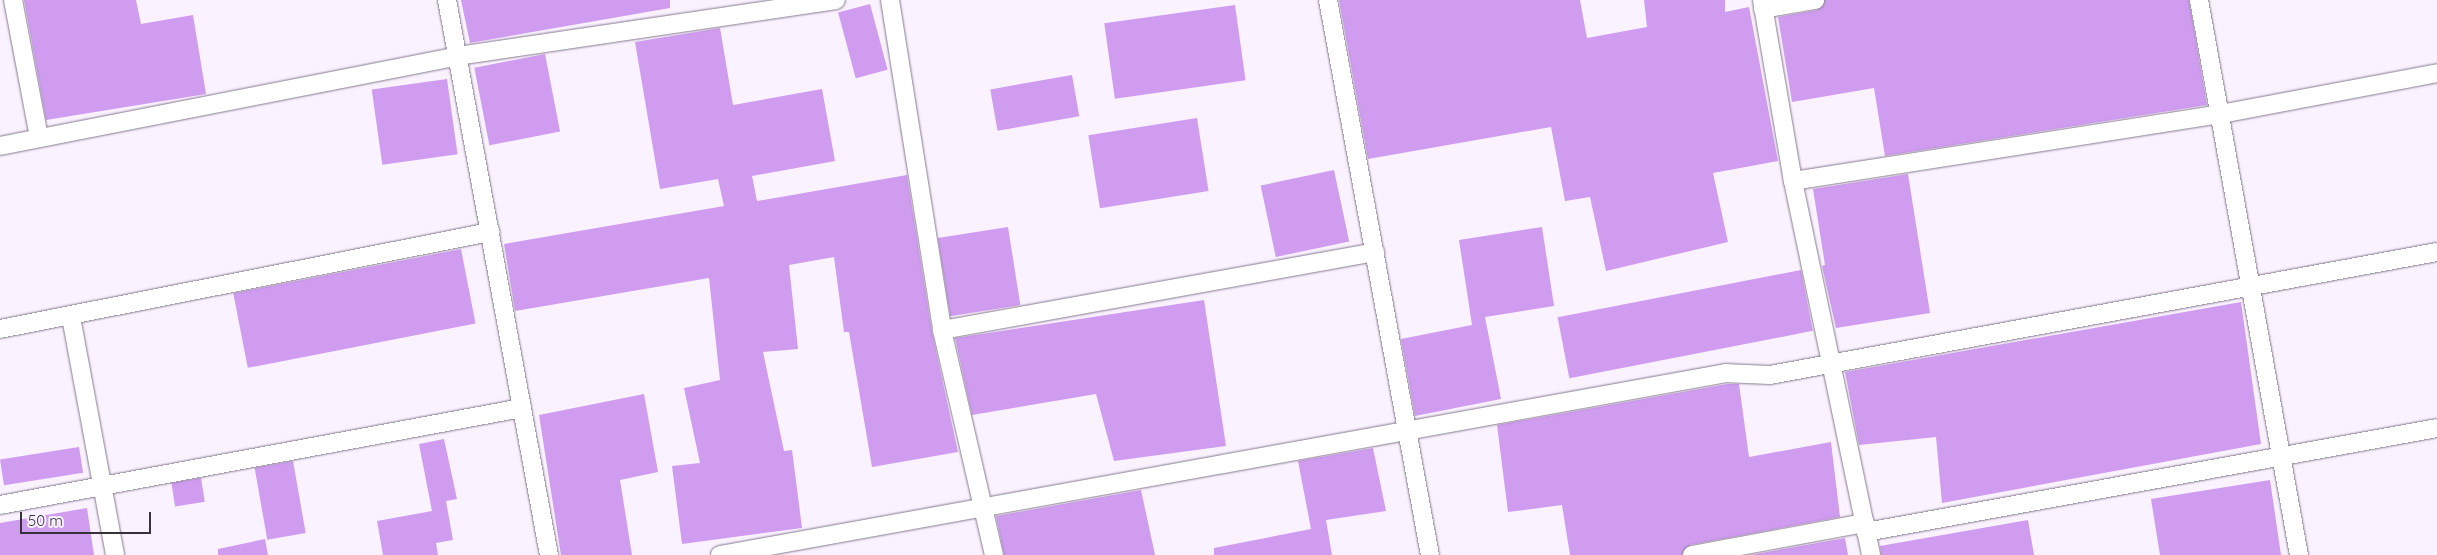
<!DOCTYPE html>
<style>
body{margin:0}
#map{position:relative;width:2437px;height:555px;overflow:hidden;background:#faf2ff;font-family:Quicksand,sans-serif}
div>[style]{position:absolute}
.building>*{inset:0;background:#cf9cef;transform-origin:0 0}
.roads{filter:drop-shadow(0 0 1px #84798c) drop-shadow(0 0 1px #84798c)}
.minor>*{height:18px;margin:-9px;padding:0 9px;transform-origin:9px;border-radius:9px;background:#fff}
span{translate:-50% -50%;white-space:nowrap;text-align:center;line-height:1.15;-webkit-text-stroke:5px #faf2ff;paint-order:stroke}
.scale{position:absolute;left:20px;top:512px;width:131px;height:22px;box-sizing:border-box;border:2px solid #37323a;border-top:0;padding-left:6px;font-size:15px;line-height:18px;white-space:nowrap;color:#37323a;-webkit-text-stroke:4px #faf2ff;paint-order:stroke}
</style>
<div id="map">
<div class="building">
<i style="clip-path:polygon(24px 0,136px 0,141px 24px,193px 15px,206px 94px,46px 120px)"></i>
<i style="clip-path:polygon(461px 0,670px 0,670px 8px,470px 43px)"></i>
<i style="clip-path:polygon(1339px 0,1580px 0,1587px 38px,1647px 27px,1644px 0,1725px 0,1725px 12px,1749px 7px,1778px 161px,1713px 173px,1728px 242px,1606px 271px,1590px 197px,1565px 201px,1551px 127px,1368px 159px)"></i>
<i style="clip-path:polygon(1825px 0,2189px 0,2207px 105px,1885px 156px,1874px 88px,1792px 102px,1778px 17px,1817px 10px)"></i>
<i style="left:870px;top:4px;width:68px;height:33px;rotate:75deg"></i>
<i style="left:1235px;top:5px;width:76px;height:132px;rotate:82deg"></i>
<i style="clip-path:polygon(720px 28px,733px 105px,822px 89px,835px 161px,752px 176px,757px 201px,907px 175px,932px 332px,958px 452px,872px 467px,849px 332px,844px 332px,834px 257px,789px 265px,798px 349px,763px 352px,784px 451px,792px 450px,802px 528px,682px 544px,672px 466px,700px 463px,684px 388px,720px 380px,709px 278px,515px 311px,504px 244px,724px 206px,718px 179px,660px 189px,635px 42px)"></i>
<i style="left:545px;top:54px;width:79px;height:72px;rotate:79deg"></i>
<i style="left:1072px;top:75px;width:42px;height:83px;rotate:80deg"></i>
<i style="left:447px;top:79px;width:76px;height:76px;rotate:82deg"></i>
<i style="left:1197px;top:118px;width:74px;height:110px;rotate:81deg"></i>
<i style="left:1334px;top:170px;width:73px;height:75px;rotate:78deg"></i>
<i style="clip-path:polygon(1908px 174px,1930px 313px,1836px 328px,1822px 266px,1825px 265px,1813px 189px)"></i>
<i style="left:1008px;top:227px;width:79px;height:71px;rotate:81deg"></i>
<i style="clip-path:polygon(1542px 227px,1554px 306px,1485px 317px,1501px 399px,1415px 416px,1401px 339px,1472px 325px,1459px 240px)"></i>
<i style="left:461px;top:249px;width:76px;height:232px;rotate:79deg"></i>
<i style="left:1801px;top:270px;width:62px;height:248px;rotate:79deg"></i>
<i style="clip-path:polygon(1204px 300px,1226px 446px,1114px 461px,1096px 394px,972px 415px,955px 338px)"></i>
<i style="clip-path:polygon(2241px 302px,2261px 444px,1942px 503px,1936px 437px,1859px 445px,1845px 372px)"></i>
<i style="clip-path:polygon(1727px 384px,1739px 384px,1749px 457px,1831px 442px,1840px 517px,1690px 545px,1682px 555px,1570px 555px,1562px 505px,1508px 512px,1497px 425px)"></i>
<i style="clip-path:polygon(644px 394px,658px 472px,620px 480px,632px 555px,561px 555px,539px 415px)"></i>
<i style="clip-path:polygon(444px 439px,457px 499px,446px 501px,453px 540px,436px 543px,438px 555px,383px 555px,377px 521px,432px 511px,419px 444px)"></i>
<i style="left:79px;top:447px;width:26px;height:80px;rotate:81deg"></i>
<i style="clip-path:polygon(1373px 448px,1386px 511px,1326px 520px,1332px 555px,1214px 555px,1214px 548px,1311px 529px,1298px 461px)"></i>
<i style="left:293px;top:461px;width:73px;height:39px;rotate:80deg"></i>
<i style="left:201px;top:478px;width:24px;height:30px;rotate:81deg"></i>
<i style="clip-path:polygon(2270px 480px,2281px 555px,2160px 555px,2151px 499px)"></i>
<i style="clip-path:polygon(1141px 490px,1155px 555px,1004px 555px,996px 516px)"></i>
<i style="clip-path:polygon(87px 508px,94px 555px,0 555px,0 523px)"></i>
<i style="clip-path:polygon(2028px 520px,2034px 555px,1881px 555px,1880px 546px)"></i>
<i style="clip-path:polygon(1845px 538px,1848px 555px,1750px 555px)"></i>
<i style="clip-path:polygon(265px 539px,268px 555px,218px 555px,218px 549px)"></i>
</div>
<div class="roads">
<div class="minor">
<i style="left:13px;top:0;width:140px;rotate:79.3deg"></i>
<i style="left:447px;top:0;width:564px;rotate:79.59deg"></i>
<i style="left:890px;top:0;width:334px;rotate:81deg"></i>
<i style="left:942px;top:330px;width:231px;rotate:77deg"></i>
<i style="left:1328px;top:0;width:564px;rotate:79.59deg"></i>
<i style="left:1762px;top:0;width:184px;rotate:80.3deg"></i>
<i style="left:1793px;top:181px;width:382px;rotate:78.2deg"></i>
<i style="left:2199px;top:0;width:564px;rotate:79.79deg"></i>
<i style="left:1763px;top:9px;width:53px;rotate:-9.8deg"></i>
<i style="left:0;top:146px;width:466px;rotate:-11.1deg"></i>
<i style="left:457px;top:56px;width:383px;rotate:-8.4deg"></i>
<i style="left:1793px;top:181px;width:433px;rotate:-8.9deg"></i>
<i style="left:2221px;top:114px;width:220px;rotate:-10.7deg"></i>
<i style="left:71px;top:317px;width:242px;rotate:79.5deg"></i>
<i style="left:0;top:329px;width:500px;rotate:-11.2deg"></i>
<i style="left:942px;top:330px;width:440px;rotate:-10.2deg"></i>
<i style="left:0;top:505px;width:531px;rotate:-10.53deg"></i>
<i style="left:1866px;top:532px;width:580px;rotate:-10.32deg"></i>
<i style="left:720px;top:555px;width:1022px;rotate:-10.25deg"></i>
<i style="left:1726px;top:373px;width:44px;rotate:2.6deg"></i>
<i style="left:1770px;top:375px;width:678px;rotate:-10.45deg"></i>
<i style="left:1692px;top:555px;width:176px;rotate:-10.5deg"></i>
</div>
</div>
<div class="scale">50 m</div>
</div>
